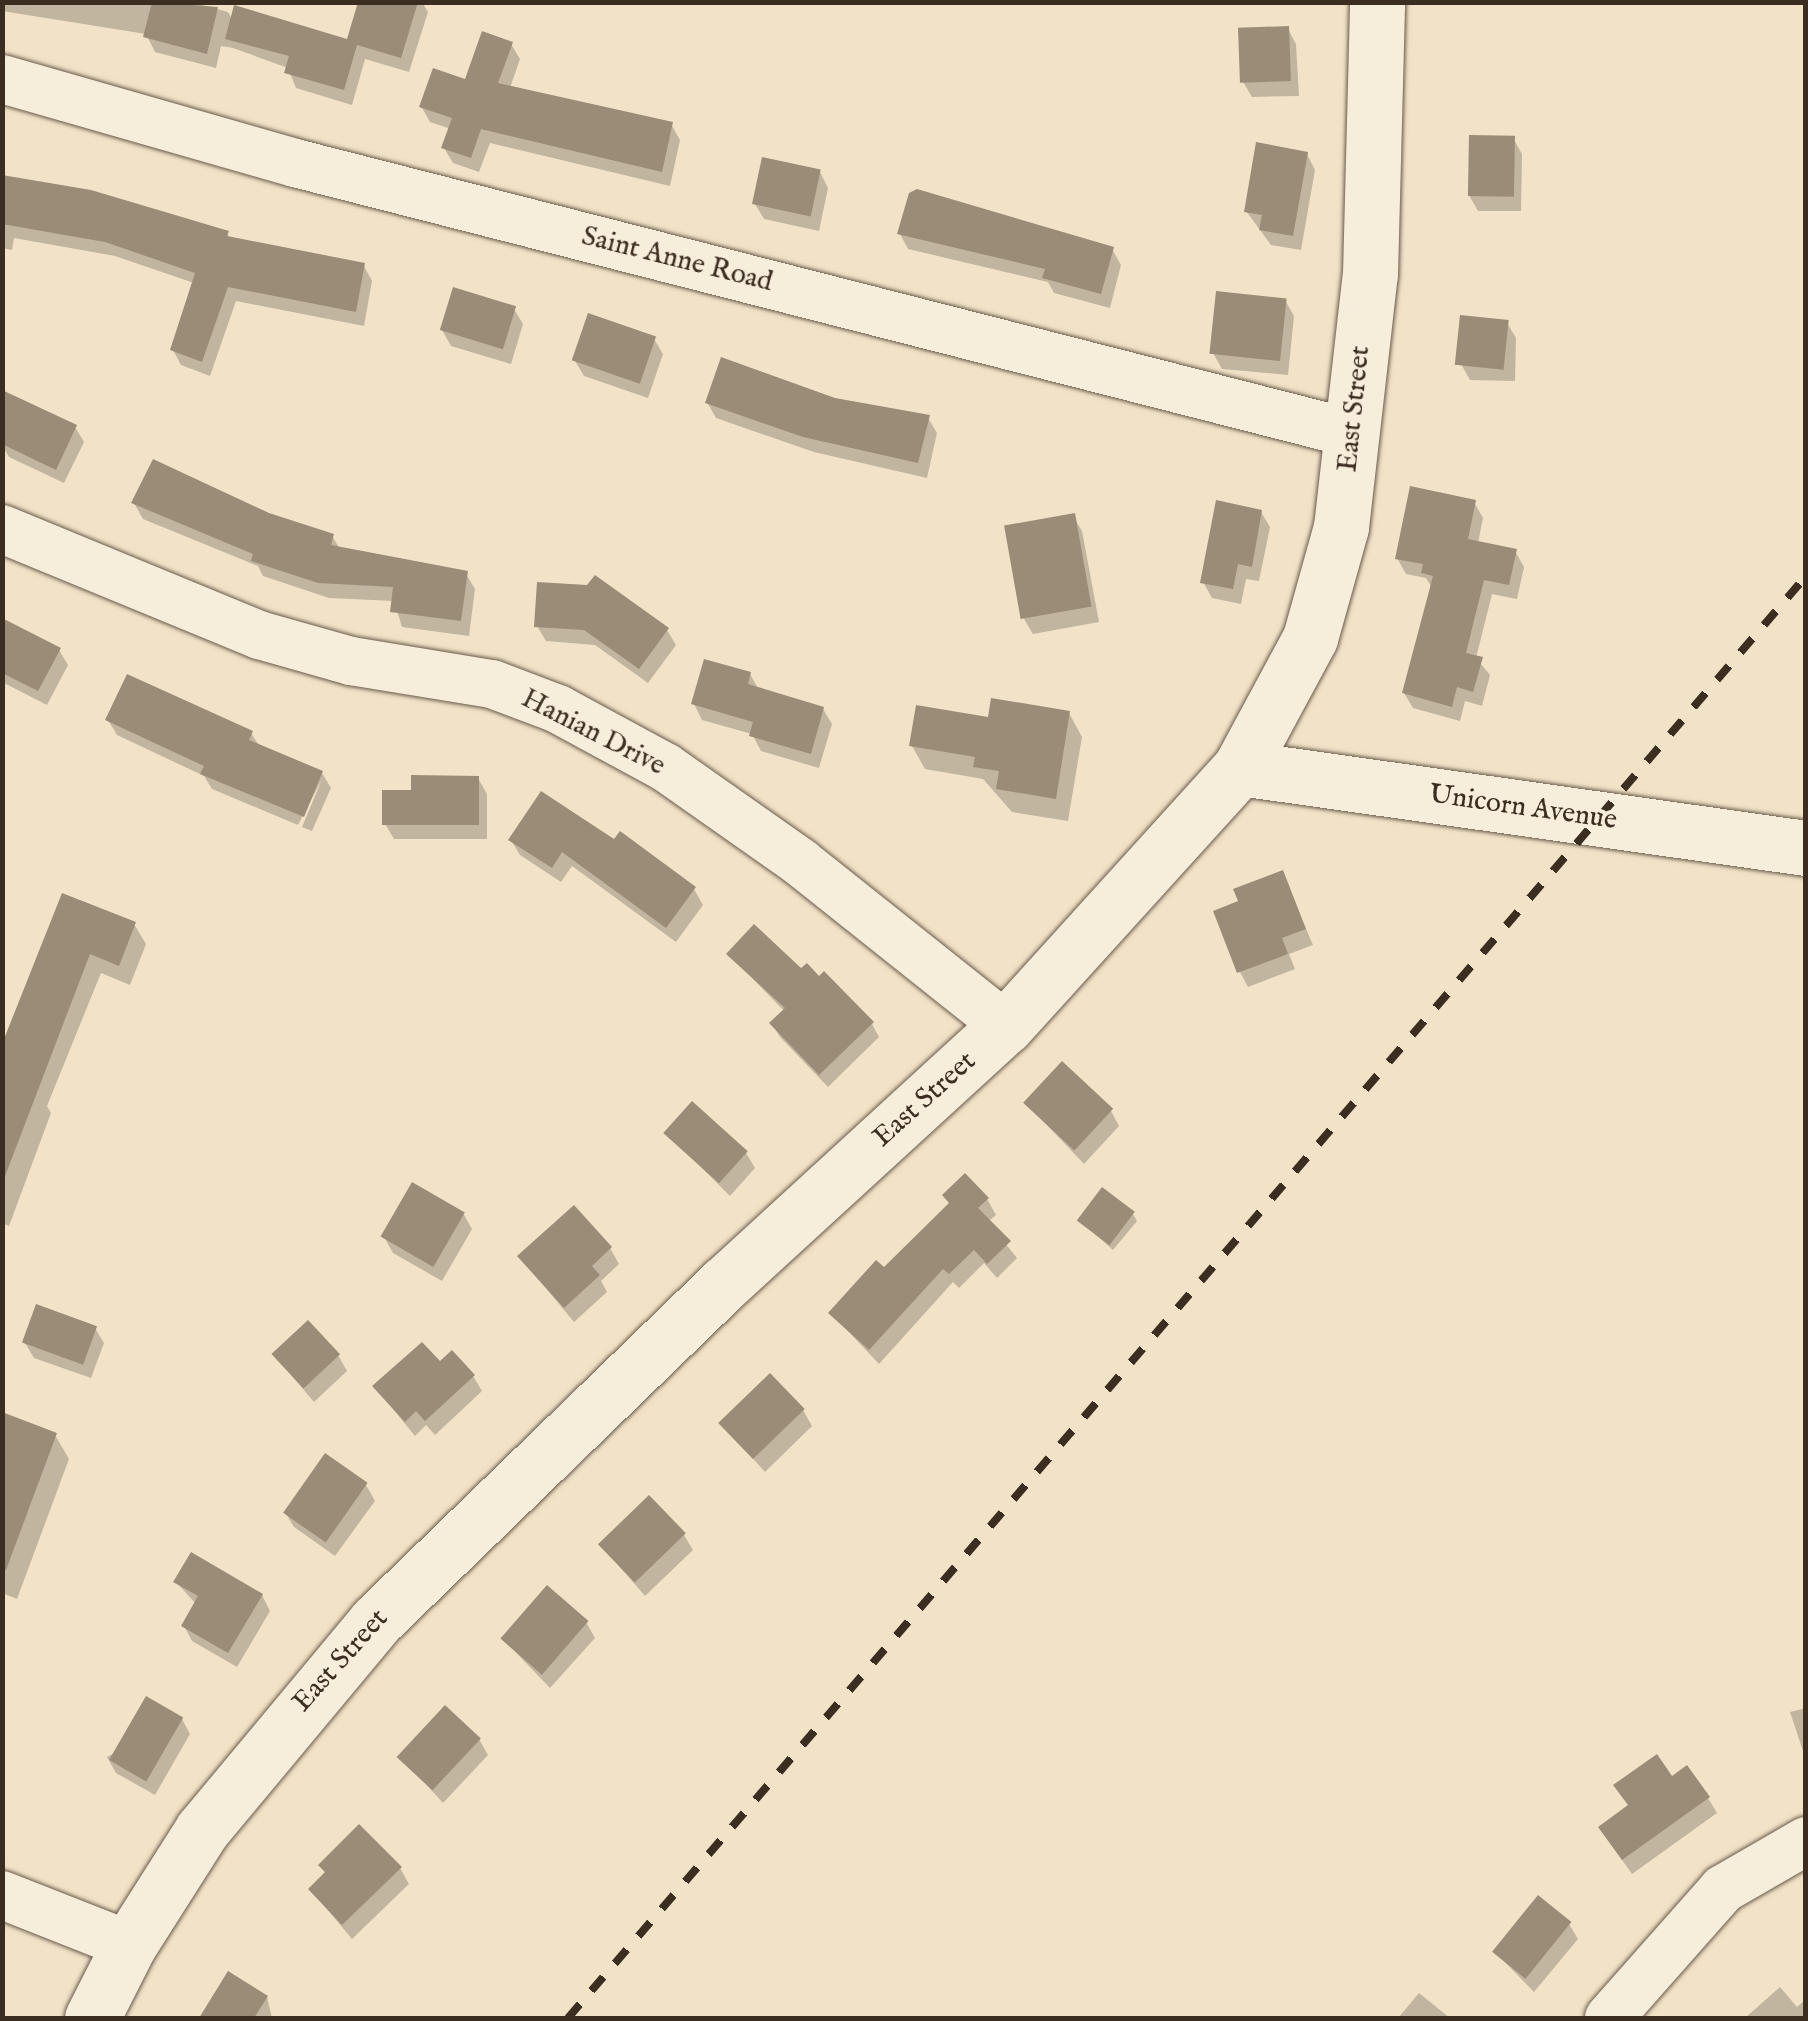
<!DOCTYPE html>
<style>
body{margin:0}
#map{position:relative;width:1808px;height:2021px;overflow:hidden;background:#f2e3c8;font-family:"IM FELL English",serif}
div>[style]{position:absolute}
.shadow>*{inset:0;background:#0003}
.building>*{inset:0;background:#9a8c77;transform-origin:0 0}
.roads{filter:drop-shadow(0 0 2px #695a4a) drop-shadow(0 0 2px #695a4a)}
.minor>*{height:48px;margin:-24px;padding:0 24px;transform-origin:24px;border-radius:24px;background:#f7eddb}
.tertiary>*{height:55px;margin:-27.5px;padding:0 27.5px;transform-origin:27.5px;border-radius:27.5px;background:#f7eddb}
.rail>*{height:8px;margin-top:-4px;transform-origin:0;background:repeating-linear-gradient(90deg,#3b2d20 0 18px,transparent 0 36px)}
span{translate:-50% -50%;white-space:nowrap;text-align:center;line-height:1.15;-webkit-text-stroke:8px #f7eddb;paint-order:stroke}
.street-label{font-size:28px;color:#3b2d20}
.frame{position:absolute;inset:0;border:5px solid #3b2d20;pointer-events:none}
</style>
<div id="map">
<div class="shadow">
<i style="clip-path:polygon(2px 2px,191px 2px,228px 12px,233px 21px,349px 42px,361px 2px,422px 2px,428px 12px,409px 72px,365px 59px,352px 105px,296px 88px,288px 68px,233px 48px,221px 46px,216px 68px,155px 52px,146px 34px,2px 11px)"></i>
<i style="clip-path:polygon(1288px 29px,1296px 44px,1299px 96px,1252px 97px,1243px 82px)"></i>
<i style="clip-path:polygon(511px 44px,520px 59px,510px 88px,671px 124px,680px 140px,670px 186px,490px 143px,479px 172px,453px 163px,444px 148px,451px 129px,430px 122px,421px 106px,467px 83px)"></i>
<i style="clip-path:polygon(1513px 138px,1522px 154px,1521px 211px,1478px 211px,1469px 195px)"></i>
<i style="clip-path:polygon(1307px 154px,1315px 170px,1301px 250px,1271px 245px,1246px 211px)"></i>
<i style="clip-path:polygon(820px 172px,828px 188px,819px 231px,764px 219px,755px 204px)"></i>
<i style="clip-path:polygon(2px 178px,227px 233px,231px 240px,364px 266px,372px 281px,364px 326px,236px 301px,210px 376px,181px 365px,173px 350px,194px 283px,115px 256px,14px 238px,12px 250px,2px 248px)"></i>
<i style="clip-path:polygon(900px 234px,1112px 249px,1121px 265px,1110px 308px,1054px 293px,1048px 282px,908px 249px)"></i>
<i style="clip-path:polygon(1285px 300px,1294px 316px,1288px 375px,1222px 369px,1213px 353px)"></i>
<i style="clip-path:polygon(514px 309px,523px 324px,511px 364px,451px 346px,442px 330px)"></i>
<i style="clip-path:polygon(1507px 323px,1516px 338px,1515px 381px,1470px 380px,1461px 364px)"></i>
<i style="clip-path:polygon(654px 339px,663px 354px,648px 398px,584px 376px,575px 361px)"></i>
<i style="clip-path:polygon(2px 393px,75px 427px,84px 442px,64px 483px,9px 457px,2px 445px)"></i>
<i style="clip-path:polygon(834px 401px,928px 418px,937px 433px,927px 478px,814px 452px,716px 418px,707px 402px)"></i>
<i style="clip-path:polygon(1474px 502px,1483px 518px,1478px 543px,1515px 551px,1524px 567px,1517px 599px,1492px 594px,1476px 658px,1490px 675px,1482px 706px,1465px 701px,1460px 721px,1413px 708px,1404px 693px,1432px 588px,1426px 578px,1406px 574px,1397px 558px)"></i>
<i style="clip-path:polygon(134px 503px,268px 515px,332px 536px,340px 549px,466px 574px,475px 589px,469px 636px,402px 627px,394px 601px,329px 598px,263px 576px,258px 566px,143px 519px)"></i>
<i style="clip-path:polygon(1261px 512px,1270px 527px,1259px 581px,1246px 579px,1241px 604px,1212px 598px,1203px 582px)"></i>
<i style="clip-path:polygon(1073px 516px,1082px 531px,1099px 622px,1033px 634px,1024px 619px)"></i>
<i style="clip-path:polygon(2px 621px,59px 650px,68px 665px,47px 705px,2px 682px)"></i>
<i style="clip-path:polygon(537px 626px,667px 630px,676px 645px,648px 683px,595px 645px,546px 641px)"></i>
<i style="clip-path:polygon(750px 674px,759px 690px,823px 709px,832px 724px,819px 768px,761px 751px,752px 734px,702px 720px,694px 704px)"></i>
<i style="clip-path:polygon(1069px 713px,1082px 737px,1068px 821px,1012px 812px,983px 779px,925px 769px,912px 746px,990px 720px)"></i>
<i style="clip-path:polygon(108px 720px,251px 733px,260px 747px,322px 773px,331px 788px,312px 831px,302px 827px,322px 779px,298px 825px,212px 789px,204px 776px,117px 735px)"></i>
<i style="clip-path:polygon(478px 778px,487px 794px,487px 839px,394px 839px,385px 824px,414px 792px)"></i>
<i style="clip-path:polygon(542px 795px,694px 889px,703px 905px,676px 942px,572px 866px,561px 882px,520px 855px,511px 840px)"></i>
<i style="clip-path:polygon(1282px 873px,1313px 945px,1289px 954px,1295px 969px,1248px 987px,1240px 972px,1241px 903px)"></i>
<i style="clip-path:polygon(64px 896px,134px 924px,146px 944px,130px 985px,101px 973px,47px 1106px,51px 1113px,9px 1226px,2px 1223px,2px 1063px)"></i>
<i style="clip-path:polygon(729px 954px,801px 972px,872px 1024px,879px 1037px,828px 1087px,780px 1037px,772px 1024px,785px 1012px)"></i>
<i style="clip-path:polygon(1026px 1103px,1111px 1111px,1119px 1126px,1084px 1164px)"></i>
<i style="clip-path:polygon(667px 1133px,746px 1153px,755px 1168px,730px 1196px)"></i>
<i style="clip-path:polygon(987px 1199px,996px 1215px,988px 1222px,1017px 1258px,997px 1278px,984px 1263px,959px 1288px,953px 1282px,879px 1364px,831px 1313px)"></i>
<i style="clip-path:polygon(463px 1213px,472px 1229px,442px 1281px,393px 1253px,384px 1237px)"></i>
<i style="clip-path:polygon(1133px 1214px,1137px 1221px,1113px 1250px,1079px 1220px)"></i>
<i style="clip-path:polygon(610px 1248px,619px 1264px,601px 1281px,607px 1292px,574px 1322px,520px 1257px)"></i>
<i style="clip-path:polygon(95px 1328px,104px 1343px,91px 1378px,34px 1358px,25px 1343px)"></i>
<i style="clip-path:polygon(338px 1355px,347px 1371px,314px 1402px,275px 1356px)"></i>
<i style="clip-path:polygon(440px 1365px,473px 1376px,482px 1391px,435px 1435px,426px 1425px,415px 1436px,375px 1387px)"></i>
<i style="clip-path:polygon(803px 1410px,812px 1426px,765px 1472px,722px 1424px)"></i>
<i style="clip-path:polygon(2px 1415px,55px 1435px,69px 1459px,17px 1599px,2px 1593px)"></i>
<i style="clip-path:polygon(366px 1485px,375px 1501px,335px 1556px,294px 1527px,285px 1512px)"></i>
<i style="clip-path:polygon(684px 1535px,693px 1550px,645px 1596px,601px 1545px)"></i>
<i style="clip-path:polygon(176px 1582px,262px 1595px,270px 1611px,237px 1667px,192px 1641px,184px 1626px,196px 1604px)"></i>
<i style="clip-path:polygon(586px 1622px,595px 1638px,550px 1688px,503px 1639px)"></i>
<i style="clip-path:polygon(1806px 1708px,1806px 1760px,1790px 1712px)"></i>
<i style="clip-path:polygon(182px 1719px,190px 1734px,155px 1795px,116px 1773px,107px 1757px)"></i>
<i style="clip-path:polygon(479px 1739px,488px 1755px,443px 1803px,401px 1757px)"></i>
<i style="clip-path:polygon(1672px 1779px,1708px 1798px,1717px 1813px,1632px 1874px,1610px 1843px)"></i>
<i style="clip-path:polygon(321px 1865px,400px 1868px,409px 1884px,352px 1939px,311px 1890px,326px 1875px)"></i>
<i style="clip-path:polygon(1569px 1924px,1578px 1939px,1534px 1992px,1495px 1952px)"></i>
<i style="clip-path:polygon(229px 1975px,267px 1997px,272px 2018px,202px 2018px)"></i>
<i style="clip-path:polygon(1780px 1987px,1797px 2007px,1806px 1999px,1806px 2018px,1745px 2018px)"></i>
<i style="clip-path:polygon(1419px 1993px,1450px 2018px,1398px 2018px)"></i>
</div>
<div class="building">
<i style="clip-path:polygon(152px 2px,218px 7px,207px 54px,143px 37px)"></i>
<i style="clip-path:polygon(358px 2px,418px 2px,401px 58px,357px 45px,344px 90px,284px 73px,289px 56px,225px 39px,234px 5px,347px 39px)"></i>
<i style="left:1289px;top:26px;width:55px;height:51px;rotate:88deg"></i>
<i style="clip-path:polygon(482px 31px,513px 42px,498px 83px,673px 122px,662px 172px,481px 129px,471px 158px,441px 148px,452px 118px,419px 107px,433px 68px,465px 79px)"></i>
<i style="left:1469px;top:135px;width:46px;height:61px;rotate:1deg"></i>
<i style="clip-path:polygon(1256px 142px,1308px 152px,1293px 236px,1259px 230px,1262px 215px,1244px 212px)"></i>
<i style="left:762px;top:157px;width:60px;height:48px;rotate:12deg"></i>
<i style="clip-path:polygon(2px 175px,91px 190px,229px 231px,227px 236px,365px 263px,356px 312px,228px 287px,202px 362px,170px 350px,195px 273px,105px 242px,2px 224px)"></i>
<i style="clip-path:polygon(917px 189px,1114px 247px,1101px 294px,1042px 278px,1045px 269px,897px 234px,909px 193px)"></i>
<i style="left:453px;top:287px;width:66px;height:45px;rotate:17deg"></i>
<i style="left:1216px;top:291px;width:71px;height:63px;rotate:6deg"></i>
<i style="left:588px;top:313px;width:72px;height:50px;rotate:19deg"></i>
<i style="left:1460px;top:315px;width:49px;height:50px;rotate:6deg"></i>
<i style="clip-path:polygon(721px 357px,835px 398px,930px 415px,918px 463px,803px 437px,705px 403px)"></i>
<i style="clip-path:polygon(2px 390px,77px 425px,56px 470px,2px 444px)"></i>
<i style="clip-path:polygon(153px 459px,269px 513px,334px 534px,331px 545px,468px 571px,461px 621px,390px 612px,393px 587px,318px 583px,251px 561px,253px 554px,131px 503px)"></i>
<i style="clip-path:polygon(1410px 486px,1476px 500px,1468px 539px,1517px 549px,1509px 585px,1484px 580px,1466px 653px,1483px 657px,1473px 692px,1457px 687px,1452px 707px,1402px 693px,1433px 576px,1421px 573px,1423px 564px,1395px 559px)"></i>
<i style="clip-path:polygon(1216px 500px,1262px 510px,1252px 567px,1238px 564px,1233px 589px,1200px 583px)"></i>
<i style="left:1075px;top:513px;width:95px;height:72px;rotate:80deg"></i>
<i style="clip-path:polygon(595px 575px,669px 628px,639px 669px,584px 630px,534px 627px,537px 582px,587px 585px)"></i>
<i style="clip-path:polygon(2px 618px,61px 648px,38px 691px,2px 673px)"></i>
<i style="clip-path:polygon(704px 659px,751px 672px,748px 684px,824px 707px,811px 754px,749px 736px,753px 722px,691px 704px)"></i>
<i style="clip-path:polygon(127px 674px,253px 731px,249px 740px,323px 771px,304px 817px,200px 774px,204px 766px,105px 720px)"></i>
<i style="clip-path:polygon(991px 698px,1070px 711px,1056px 799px,996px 789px,999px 771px,973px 767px,975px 757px,909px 746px,916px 705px,988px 717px)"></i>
<i style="clip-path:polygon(411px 775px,479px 776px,479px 825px,382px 825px,382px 790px,411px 790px)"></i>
<i style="clip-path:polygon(541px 791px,614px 839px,620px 831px,696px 887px,666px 928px,562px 852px,552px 868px,508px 840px)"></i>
<i style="clip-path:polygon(1283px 870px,1306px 929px,1282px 938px,1288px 954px,1237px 973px,1213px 911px,1238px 901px,1233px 889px)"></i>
<i style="clip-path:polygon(62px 893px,136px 922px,119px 966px,90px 954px,2px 1184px,2px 1044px)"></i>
<i style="clip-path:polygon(754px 924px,801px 968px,807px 963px,819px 976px,824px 971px,874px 1022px,819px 1075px,769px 1023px,785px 1008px,726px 954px)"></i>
<i style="left:1062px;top:1061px;width:70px;height:57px;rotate:43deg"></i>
<i style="left:692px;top:1101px;width:75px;height:43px;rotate:42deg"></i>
<i style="clip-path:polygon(965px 1173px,989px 1198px,978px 1208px,1011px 1241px,987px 1264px,974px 1250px,949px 1274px,943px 1269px,869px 1350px,828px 1313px,876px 1260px,884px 1267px,949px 1203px,942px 1195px)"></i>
<i style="left:412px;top:1182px;width:61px;height:63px;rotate:30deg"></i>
<i style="left:1102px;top:1187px;width:41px;height:42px;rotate:37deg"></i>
<i style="clip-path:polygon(574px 1205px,612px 1247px,592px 1266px,600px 1275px,564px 1308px,517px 1256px)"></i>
<i style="left:36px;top:1304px;width:65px;height:41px;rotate:20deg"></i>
<i style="left:308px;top:1320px;width:47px;height:50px;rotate:47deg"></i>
<i style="clip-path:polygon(422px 1342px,440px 1361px,452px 1350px,475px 1375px,425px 1421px,416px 1411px,405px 1422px,372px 1386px)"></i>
<i style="left:770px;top:1373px;width:50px;height:72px;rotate:46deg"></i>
<i style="clip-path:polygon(2px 1412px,57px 1433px,6px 1570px,2px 1569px)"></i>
<i style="left:325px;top:1453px;width:52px;height:73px;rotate:35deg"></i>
<i style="left:649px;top:1495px;width:53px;height:71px;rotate:46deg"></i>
<i style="clip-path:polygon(191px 1552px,263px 1594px,228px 1653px,181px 1626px,198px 1596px,173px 1582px)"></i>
<i style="left:547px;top:1585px;width:55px;height:71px;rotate:41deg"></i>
<i style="left:146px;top:1696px;width:43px;height:74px;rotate:30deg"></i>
<i style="left:445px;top:1705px;width:49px;height:71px;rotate:43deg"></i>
<i style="clip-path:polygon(1657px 1754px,1672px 1776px,1687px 1765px,1710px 1797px,1622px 1860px,1598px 1827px,1628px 1805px,1613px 1785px)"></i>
<i style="clip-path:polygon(359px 1824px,402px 1867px,342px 1925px,308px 1889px,325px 1872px,318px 1865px)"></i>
<i style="left:1538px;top:1895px;width:43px;height:73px;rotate:39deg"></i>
<i style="clip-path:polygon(228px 1971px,268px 1996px,254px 2018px,199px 2018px)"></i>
</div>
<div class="roads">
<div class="minor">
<i style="left:2px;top:79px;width:305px;rotate:16deg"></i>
<i style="left:295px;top:163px;width:1093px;rotate:14.35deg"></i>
<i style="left:2px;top:529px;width:278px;rotate:22.4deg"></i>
<i style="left:259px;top:635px;width:96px;rotate:15.8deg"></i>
<i style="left:351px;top:661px;width:143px;rotate:9.3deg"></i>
<i style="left:492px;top:684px;width:71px;rotate:20.7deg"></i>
<i style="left:558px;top:709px;width:122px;rotate:28.5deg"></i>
<i style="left:665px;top:767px;width:165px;rotate:35.1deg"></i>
<i style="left:800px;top:862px;width:263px;rotate:38.5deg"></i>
<i style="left:2px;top:1895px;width:136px;rotate:21.5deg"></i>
<i style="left:1609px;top:2018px;width:172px;rotate:-48.5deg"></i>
<i style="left:1723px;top:1889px;width:96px;rotate:-30deg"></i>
</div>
<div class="tertiary">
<i style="left:1240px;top:768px;width:572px;rotate:8.05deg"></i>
<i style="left:92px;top:2018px;width:82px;rotate:-63.1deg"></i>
<i style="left:129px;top:1945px;width:136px;rotate:-57.6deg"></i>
<i style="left:202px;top:1830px;width:272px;rotate:-50.2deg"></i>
<i style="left:376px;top:1621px;width:484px;rotate:-44.1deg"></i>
<i style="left:724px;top:1284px;width:382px;rotate:-42.5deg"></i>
<i style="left:1006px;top:1026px;width:348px;rotate:-47.8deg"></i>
<i style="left:1240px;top:768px;width:148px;rotate:-61.7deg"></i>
<i style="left:1310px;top:638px;width:115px;rotate:-74.4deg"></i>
<i style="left:1341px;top:527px;width:255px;rotate:-83.5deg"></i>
<i style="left:1370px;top:274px;width:272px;rotate:-88.5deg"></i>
</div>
</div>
<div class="rail">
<i style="left:568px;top:2018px;width:1901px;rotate:-49.35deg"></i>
</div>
<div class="street-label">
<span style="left:677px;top:260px;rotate:14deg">Saint Anne Road</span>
<span style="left:1355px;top:409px;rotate:-84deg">East Street</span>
<span style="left:593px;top:733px;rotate:27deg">Hanian Drive</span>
<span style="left:1523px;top:808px;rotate:8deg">Unicorn Avenue</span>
<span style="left:925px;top:1100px;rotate:-42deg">East Street</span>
<span style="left:341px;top:1661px;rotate:-48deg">East Street</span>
</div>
<div class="frame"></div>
</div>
